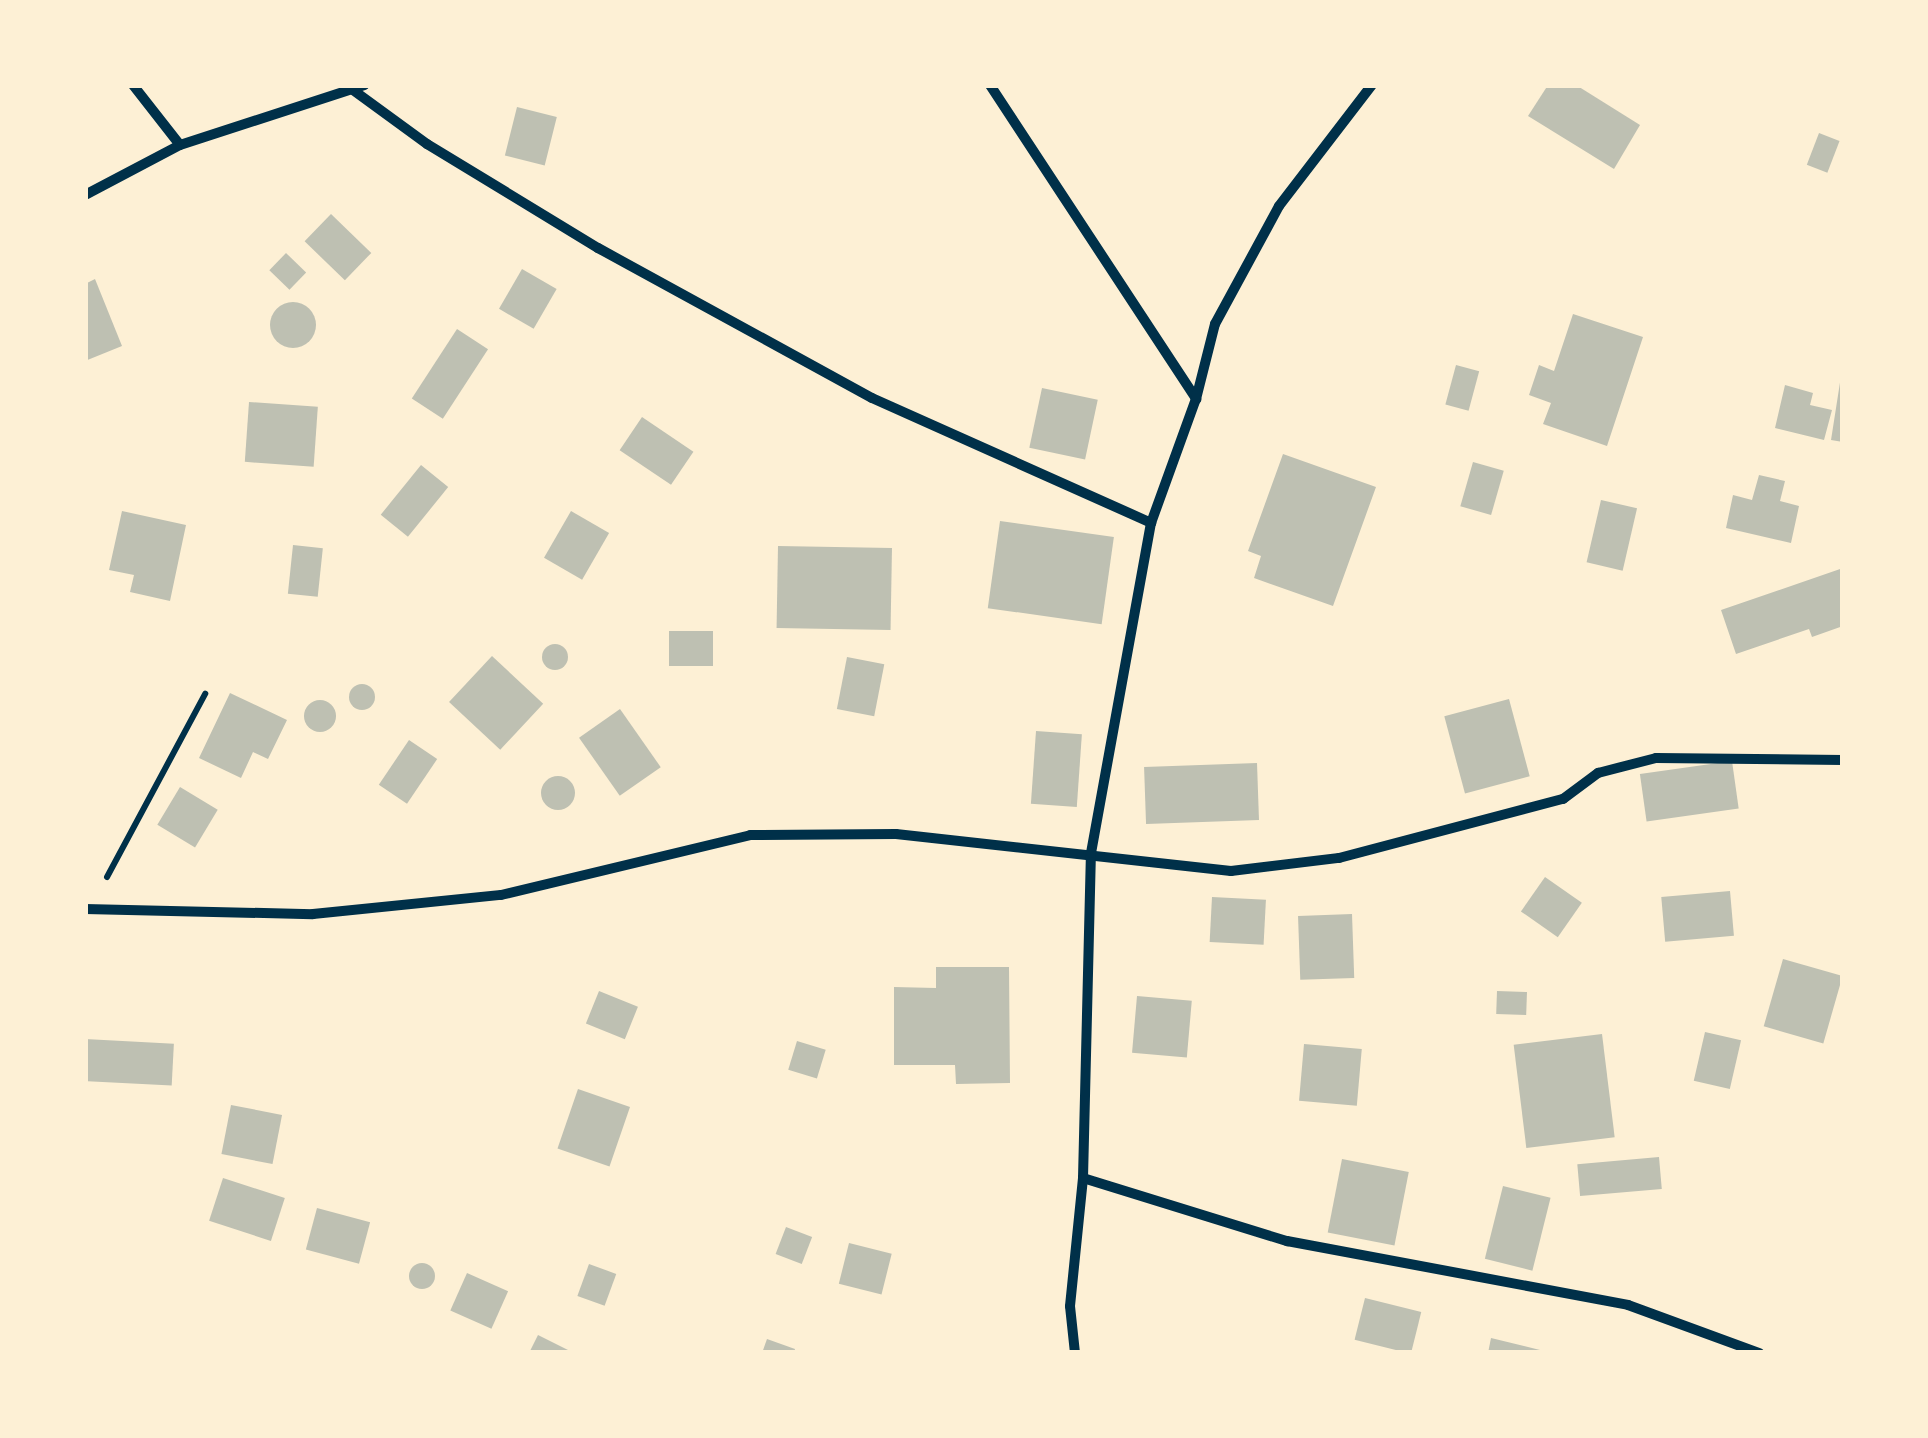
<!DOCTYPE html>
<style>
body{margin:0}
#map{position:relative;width:1928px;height:1438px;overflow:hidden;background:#fdf0d5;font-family:Helvetica,sans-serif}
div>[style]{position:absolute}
.building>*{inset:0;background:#bec0b2;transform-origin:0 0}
.round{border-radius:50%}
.path>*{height:6px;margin:-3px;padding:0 3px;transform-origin:3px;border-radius:3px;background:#003049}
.minor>*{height:10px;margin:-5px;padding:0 5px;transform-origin:5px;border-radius:5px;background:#003049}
span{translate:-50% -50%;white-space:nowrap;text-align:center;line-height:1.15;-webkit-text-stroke:8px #fdf0d5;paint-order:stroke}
.frame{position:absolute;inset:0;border:88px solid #fdf0d5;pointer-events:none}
</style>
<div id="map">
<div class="building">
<i style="clip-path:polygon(1548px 85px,1576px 85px,1640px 125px,1614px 169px,1528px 116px)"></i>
<i style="left:517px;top:107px;width:41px;height:50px;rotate:14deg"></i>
<i style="left:1819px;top:133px;width:22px;height:34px;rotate:21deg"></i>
<i style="left:331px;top:214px;width:56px;height:38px;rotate:44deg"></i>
<i style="left:286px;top:253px;width:28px;height:24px;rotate:44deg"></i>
<i style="left:522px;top:269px;width:40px;height:46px;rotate:30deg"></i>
<i style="clip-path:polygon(95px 279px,122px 346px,85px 361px,85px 284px)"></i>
<i class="round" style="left:270px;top:302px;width:46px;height:46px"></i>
<i style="clip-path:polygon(1573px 314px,1643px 337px,1607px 446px,1543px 424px,1551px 403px,1529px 395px,1539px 365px,1554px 371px)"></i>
<i style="left:457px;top:329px;width:37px;height:83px;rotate:33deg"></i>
<i style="left:1456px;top:365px;width:24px;height:41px;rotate:15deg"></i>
<i style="clip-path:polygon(1841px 376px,1843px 376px,1843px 442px,1831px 440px)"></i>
<i style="clip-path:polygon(1785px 385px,1813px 393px,1810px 405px,1832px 410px,1824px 440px,1775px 428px)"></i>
<i style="left:1042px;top:388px;width:57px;height:61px;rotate:12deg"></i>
<i style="left:249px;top:402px;width:69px;height:60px;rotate:4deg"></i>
<i style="left:642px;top:417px;width:62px;height:40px;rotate:34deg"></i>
<i style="clip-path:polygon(1283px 454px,1376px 487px,1333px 606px,1254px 578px,1261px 556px,1248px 551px)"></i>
<i style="left:1473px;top:462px;width:32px;height:46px;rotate:16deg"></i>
<i style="left:421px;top:465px;width:35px;height:64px;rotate:39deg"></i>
<i style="clip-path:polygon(1759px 475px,1785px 481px,1780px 501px,1799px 506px,1791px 543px,1726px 528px,1733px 495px,1752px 500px)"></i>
<i style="left:1601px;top:500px;width:37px;height:64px;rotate:13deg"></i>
<i style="clip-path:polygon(122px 511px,186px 525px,170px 601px,130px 592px,134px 575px,109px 570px)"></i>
<i style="left:571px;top:511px;width:44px;height:54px;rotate:30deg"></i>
<i style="left:1000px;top:521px;width:115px;height:88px;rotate:8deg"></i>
<i style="left:293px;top:545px;width:30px;height:49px;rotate:6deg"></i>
<i style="left:778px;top:546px;width:114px;height:82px;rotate:1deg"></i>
<i style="clip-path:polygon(1843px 568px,1843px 626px,1812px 637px,1809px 629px,1736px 654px,1721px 610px)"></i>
<i style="left:713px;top:631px;width:35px;height:44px;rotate:90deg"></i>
<i class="round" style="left:542px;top:644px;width:26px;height:26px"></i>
<i style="left:492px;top:656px;width:70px;height:63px;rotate:43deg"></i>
<i style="left:847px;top:657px;width:38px;height:53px;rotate:11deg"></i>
<i class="round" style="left:349px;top:684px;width:26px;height:26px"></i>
<i style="clip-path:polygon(230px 693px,287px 720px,268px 759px,253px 752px,241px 778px,199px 758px)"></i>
<i style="left:1509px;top:699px;width:80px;height:67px;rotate:75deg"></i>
<i class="round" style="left:304px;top:700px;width:32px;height:32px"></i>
<i style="left:620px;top:709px;width:71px;height:50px;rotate:55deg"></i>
<i style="left:1036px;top:731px;width:46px;height:73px;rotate:4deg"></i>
<i style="left:409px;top:740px;width:34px;height:54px;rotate:34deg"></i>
<i style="left:1732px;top:761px;width:48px;height:93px;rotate:82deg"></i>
<i style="left:1257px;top:763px;width:57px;height:113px;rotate:88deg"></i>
<i class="round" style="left:541px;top:776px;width:34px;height:34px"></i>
<i style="left:180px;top:787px;width:44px;height:44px;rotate:31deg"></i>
<i style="left:1545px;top:877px;width:45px;height:42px;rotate:35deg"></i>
<i style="left:1730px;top:891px;width:45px;height:69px;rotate:85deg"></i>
<i style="left:1212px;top:897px;width:54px;height:45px;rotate:3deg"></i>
<i style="left:1352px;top:914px;width:64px;height:54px;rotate:88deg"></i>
<i style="left:1783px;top:959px;width:62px;height:70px;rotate:16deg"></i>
<i style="clip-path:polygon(936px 967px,1009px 967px,1010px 1083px,956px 1084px,955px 1065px,894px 1065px,894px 987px,936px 988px)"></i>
<i style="left:599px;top:991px;width:42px;height:35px;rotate:22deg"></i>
<i style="left:1497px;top:991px;width:30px;height:23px;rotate:2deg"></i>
<i style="left:1137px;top:996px;width:55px;height:57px;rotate:5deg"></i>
<i style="left:1705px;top:1032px;width:37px;height:50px;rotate:13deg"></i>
<i style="left:1602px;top:1034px;width:104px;height:89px;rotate:83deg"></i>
<i style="left:85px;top:1039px;width:89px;height:42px;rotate:3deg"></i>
<i style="left:797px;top:1041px;width:30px;height:30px;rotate:17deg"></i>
<i style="left:1304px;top:1044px;width:58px;height:57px;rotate:5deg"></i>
<i style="left:578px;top:1089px;width:55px;height:63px;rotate:19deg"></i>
<i style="left:231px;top:1105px;width:52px;height:50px;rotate:11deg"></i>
<i style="left:1659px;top:1157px;width:32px;height:82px;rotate:85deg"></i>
<i style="left:1342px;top:1159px;width:68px;height:75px;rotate:11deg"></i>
<i style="left:223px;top:1178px;width:65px;height:45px;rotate:18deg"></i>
<i style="left:1503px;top:1186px;width:49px;height:75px;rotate:14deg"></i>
<i style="left:317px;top:1208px;width:55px;height:43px;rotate:15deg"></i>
<i style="left:786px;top:1227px;width:28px;height:29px;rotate:21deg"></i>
<i style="left:849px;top:1243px;width:44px;height:42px;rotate:14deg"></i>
<i class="round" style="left:409px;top:1263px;width:26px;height:26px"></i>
<i style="left:589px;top:1264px;width:29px;height:34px;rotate:20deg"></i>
<i style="left:467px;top:1273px;width:45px;height:41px;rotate:24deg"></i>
<i style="left:1365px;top:1298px;width:58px;height:43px;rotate:14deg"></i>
<i style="clip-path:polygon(538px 1335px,574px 1353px,529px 1353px)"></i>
<i style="clip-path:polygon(1491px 1338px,1548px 1352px,1548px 1353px,1488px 1353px)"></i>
<i style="clip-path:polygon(767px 1339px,795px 1349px,794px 1353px,762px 1353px)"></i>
</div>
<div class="path">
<i style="left:107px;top:877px;width:208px;rotate:-61.8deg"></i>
</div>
<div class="minor">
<i style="left:133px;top:85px;width:76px;rotate:51.9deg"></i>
<i style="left:990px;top:85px;width:376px;rotate:56.7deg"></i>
<i style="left:353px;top:90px;width:92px;rotate:36.1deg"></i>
<i style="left:427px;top:144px;width:200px;rotate:31.3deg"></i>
<i style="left:598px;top:248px;width:312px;rotate:28.7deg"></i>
<i style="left:872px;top:398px;width:306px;rotate:24.1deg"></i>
<i style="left:85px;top:195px;width:107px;rotate:-27.8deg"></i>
<i style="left:180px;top:145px;width:194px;rotate:-18deg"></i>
<i style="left:85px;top:909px;width:228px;rotate:1.3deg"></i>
<i style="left:313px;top:914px;width:189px;rotate:-5.8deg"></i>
<i style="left:501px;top:895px;width:256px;rotate:-13.5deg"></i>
<i style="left:750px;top:835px;width:146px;rotate:-0.4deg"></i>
<i style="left:896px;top:834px;width:337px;rotate:6.3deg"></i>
<i style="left:1231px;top:871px;width:109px;rotate:-6.9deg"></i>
<i style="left:1339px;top:858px;width:232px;rotate:-14.8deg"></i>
<i style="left:1563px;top:799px;width:44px;rotate:-36.6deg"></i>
<i style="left:1598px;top:773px;width:60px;rotate:-14.5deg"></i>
<i style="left:1656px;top:758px;width:187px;rotate:0.6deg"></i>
<i style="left:1083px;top:1178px;width:214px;rotate:17.2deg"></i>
<i style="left:1287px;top:1241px;width:347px;rotate:10.6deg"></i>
<i style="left:1628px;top:1305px;width:140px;rotate:20.1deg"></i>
<i style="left:1075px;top:1353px;width:47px;rotate:-96.1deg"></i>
<i style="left:1070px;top:1306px;width:129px;rotate:-84.2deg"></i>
<i style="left:1083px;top:1178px;width:325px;rotate:-88.6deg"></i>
<i style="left:1091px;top:853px;width:335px;rotate:-79.7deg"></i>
<i style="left:1151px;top:523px;width:132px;rotate:-70.1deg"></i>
<i style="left:1196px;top:399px;width:77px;rotate:-75.8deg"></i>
<i style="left:1215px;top:324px;width:134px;rotate:-61.5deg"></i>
<i style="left:1279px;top:206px;width:153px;rotate:-52.5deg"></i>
</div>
<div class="frame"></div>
</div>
